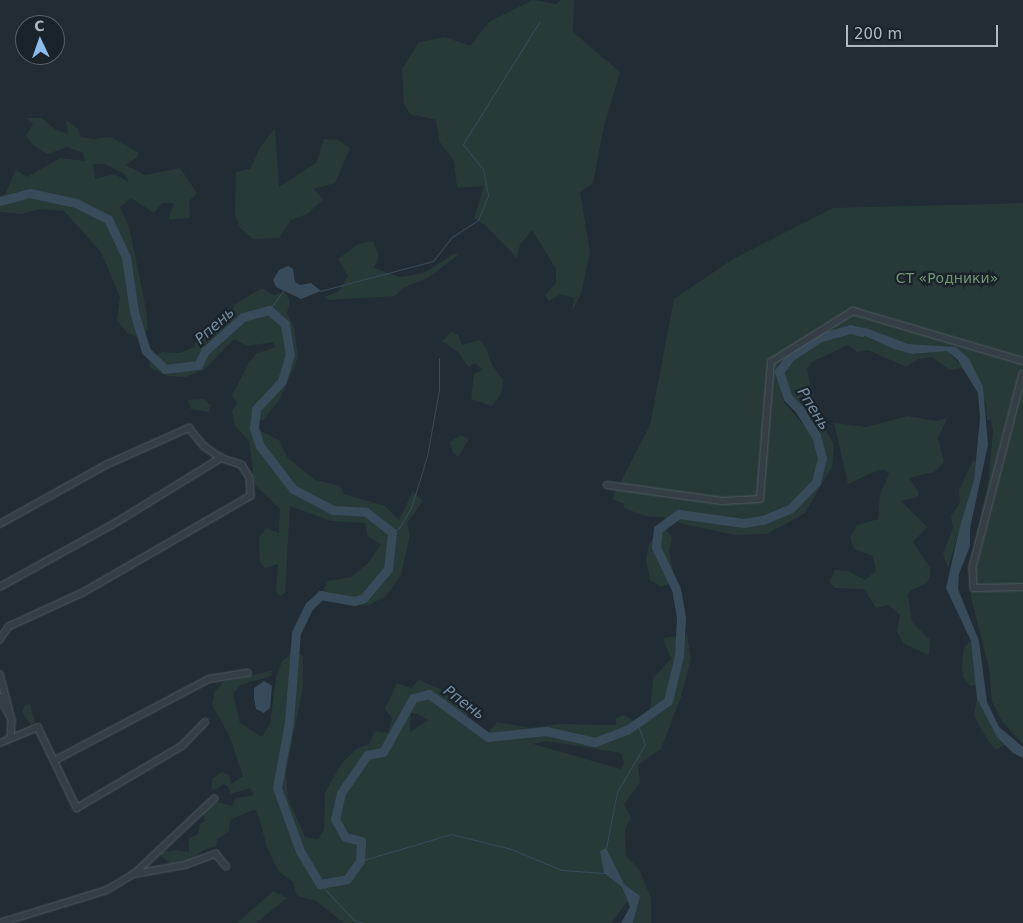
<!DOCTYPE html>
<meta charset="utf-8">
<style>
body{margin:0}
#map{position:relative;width:1023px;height:923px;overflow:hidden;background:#222c34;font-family:"DejaVu Sans",sans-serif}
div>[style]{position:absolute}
.green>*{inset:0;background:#273a37}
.water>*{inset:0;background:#374b5a}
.stream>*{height:1px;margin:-0.5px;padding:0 0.5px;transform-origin:0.5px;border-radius:0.5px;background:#374b5a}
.river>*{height:9px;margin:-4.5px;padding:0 4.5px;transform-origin:4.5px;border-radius:4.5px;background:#374b5a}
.roads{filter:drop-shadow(0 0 1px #4f5960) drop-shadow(0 0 1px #4f5960)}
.minor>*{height:5.5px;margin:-2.75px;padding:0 2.75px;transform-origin:2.75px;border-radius:2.75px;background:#353e45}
span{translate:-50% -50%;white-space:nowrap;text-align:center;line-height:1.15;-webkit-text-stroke:4.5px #1b232a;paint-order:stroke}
.park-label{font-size:14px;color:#719674}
.water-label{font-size:15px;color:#738ea3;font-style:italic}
.north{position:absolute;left:15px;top:15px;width:50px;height:50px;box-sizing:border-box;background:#1b232a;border:1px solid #565f67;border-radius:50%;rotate:357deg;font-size:14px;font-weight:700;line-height:20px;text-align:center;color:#afb9c2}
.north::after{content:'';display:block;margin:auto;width:18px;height:22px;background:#8bbeec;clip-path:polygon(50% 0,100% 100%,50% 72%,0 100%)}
.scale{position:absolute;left:846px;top:25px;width:152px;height:22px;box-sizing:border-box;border:2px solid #afb9c2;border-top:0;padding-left:6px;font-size:15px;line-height:18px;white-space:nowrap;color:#afb9c2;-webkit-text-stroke:4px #1b232a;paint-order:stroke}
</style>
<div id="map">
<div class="green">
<i style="clip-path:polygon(533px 0,557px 4px,561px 0,574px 0,573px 32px,620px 72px,604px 126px,593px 183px,580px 192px,590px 252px,581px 294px,572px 311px,574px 298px,561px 294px,549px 301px,545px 295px,556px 283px,556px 269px,532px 230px,520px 245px,517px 258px,486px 226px,474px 218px,484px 186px,457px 188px,454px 161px,439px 141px,436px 120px,410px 114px,404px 104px,402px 69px,419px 42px,445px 37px,470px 46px,489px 22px)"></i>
<i style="clip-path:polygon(evenodd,26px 118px,42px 118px,56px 130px,68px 134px,66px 120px,77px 128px,81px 137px,94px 139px,110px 137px,138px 152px,137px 157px,126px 165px,145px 175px,180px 168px,197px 193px,189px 201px,190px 218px,168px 220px,174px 203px,162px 203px,154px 213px,131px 198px,120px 207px,129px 226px,146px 309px,148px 328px,142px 339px,127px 333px,117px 320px,120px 297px,101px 252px,64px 211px,40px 209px,21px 214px,0 212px,0 196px,5px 194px,16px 170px,27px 177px,60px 158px,85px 161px,83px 153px,67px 147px,48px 154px,34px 146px,26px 136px,33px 124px,26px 118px,93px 164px,105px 164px,123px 173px,129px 182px,114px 174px,95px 179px,93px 164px)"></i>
<i style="clip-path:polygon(275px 128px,279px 187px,316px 163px,324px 139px,338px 140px,350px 148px,335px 183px,314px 189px,323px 200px,307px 214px,291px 220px,279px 238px,253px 239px,240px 228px,235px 214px,236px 172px,250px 169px,261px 146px)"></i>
<i style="clip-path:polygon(evenodd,1023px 203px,1023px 744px,1002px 721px,992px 701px,989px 668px,971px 597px,969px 566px,988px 484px,993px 431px,991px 420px,987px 420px,986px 403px,959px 356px,950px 354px,963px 368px,950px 370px,932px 357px,919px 359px,906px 367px,868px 350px,857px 352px,848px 345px,812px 362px,807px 369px,811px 390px,822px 424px,834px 445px,832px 467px,805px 513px,767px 534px,735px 535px,683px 524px,671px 518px,645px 516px,624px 508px,624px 504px,612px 499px,650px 425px,674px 299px,733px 259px,833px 208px,1023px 203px,871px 339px,935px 352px,912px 354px,871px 339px,1023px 203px,783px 386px,788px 398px,800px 409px,815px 438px,784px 402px,783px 386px)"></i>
<i style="clip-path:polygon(373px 241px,379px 255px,374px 268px,400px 277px,424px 273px,455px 253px,458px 255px,428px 278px,403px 288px,395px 296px,329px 300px,325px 297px,339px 291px,348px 276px,338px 259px,358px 244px)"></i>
<i style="clip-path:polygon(262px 288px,274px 295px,285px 292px,290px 301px,287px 313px,294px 327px,298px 358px,280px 399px,263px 420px,255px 420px,254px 428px,279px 440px,287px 457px,315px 480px,340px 486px,344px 494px,385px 506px,399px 520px,413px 491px,423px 501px,407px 523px,410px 534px,401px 575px,386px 596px,367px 606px,323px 601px,321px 595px,328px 581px,351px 577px,368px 563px,381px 544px,368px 537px,365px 523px,331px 521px,290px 506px,285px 593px,280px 596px,276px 592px,278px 564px,265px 568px,260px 562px,259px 538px,266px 528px,279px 533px,280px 509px,255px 485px,249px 441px,235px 426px,232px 411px,237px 403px,232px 395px,249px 363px,256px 354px,276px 347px,273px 342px,247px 346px,234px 339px,204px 370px,185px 377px,168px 376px,150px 368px,149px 359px,162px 352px,180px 353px,194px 347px,197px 336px,226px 323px,235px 304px)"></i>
<i style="clip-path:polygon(451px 332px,458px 335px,462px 345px,480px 340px,486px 348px,492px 365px,503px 380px,501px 394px,492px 406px,471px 399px,474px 374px,483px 370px,475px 363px,468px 367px,458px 352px,442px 341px)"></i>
<i style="clip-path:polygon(204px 399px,211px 405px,209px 412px,191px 409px,188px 400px)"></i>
<i style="clip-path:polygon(908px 416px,936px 421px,947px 418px,938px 438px,944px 462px,934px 472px,909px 478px,918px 491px,918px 497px,901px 501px,927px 527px,913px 542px,930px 568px,930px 578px,925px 584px,911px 590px,908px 595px,912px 622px,930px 640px,929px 655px,903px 643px,897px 631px,900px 615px,889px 605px,876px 608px,864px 589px,835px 588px,829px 582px,835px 570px,848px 571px,865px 580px,876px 571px,873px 556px,854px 549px,850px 538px,857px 525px,878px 519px,880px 495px,889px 474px,886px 470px,878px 470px,848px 484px,834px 423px,866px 427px)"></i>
<i style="clip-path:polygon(461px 435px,469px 439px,458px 457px,453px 453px,450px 442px)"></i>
<i style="clip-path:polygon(973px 460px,976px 462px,974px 480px,948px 568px,943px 554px,953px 528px,951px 516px,960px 503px,959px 490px)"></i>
<i style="clip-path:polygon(663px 524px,672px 538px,669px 551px,673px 571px,672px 583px,661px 587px,650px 580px,646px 559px,649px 544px)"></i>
<i style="clip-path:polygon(evenodd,687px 635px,691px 659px,681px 697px,661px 749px,638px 765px,640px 783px,624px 804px,631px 818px,625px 830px,626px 856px,639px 869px,651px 898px,651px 923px,633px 923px,635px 920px,627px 888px,627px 902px,611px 923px,344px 923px,316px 901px,297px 896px,293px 882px,278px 871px,267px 847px,257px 811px,253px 810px,230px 820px,229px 831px,217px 840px,216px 846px,205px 849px,187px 862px,170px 864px,160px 855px,161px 852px,176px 850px,189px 852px,189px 838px,198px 834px,200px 824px,205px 821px,203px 811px,218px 802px,232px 806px,236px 798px,254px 795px,250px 788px,231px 794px,228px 786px,223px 784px,216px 790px,211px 789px,213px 778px,222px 772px,229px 775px,231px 784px,243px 776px,230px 737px,212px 705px,215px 691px,224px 682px,273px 670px,271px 676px,240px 685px,233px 694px,240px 723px,262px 737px,270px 724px,276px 678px,282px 661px,294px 651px,303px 656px,303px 687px,286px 773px,288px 798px,305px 837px,318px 839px,324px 830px,325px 793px,332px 780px,342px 763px,355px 750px,369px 744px,375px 731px,388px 733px,392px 718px,385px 709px,397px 683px,411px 688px,419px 680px,440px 689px,468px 713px,465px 725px,489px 732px,497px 722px,530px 728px,559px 724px,616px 725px,616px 718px,624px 715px,637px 723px,650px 714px,653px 678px,671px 659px,663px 638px,687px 635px,411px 713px,417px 714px,429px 720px,410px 732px,411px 713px,687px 635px,546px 741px,621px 753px,624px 763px,621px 769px,533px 744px,546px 741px)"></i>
<i style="clip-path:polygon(971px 641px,975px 676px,975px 685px,970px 686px,963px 677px,962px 664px,964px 647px)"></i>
<i style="clip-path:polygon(977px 699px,997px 737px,1005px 745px,995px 750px,982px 731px,974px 715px)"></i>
<i style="clip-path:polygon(30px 704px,35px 722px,31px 725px,22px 712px,25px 705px)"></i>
<i style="clip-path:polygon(273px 891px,287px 898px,256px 923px,237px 923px)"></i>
</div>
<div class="water">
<i style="clip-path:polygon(288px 266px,293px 269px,295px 282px,300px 285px,311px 283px,321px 291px,301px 299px,276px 287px,273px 280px,279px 270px)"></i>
<i style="clip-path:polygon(866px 328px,908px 344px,956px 347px,969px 359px,983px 387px,988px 445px,970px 528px,970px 546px,959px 574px,958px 589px,979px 641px,987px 702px,999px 727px,1023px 747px,1023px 758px,1013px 753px,997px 737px,977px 699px,971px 641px,946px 588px,960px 526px,974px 480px,980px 418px,978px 393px,957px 359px,947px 351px,912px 354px,894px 349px,850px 329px)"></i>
<i style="clip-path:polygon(264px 681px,272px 686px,270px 708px,264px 713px,256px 709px,254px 699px,254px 688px)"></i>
<i style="clip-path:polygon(606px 848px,624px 884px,640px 896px,633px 923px,621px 923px,630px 907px,622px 887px,604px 873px,600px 851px)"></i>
</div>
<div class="stream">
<i style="left:320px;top:291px;width:117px;rotate:-14.9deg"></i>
<i style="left:433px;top:261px;width:31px;rotate:-52deg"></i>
<i style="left:452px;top:237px;width:31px;rotate:-33deg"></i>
<i style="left:478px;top:220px;width:27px;rotate:-68deg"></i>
<i style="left:488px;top:195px;width:26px;rotate:-101deg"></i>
<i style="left:483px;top:169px;width:32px;rotate:-129deg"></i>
<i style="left:463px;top:144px;width:145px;rotate:-58deg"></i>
<i style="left:269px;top:310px;width:26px;rotate:-54deg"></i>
<i style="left:392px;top:532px;width:8px;rotate:-30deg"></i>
<i style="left:399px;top:528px;width:23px;rotate:-59deg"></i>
<i style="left:411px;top:508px;width:54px;rotate:-72.9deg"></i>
<i style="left:427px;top:456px;width:67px;rotate:-79.7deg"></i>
<i style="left:439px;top:390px;width:32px;rotate:-90deg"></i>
<i style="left:606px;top:848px;width:57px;rotate:-78.9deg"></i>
<i style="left:617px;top:792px;width:56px;rotate:-59.7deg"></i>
<i style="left:645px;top:744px;width:22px;rotate:-111deg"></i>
<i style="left:360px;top:861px;width:95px;rotate:-16.5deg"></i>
<i style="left:451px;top:834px;width:62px;rotate:14deg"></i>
<i style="left:511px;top:849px;width:55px;rotate:22.4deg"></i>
<i style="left:562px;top:870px;width:42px;rotate:4.1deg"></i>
<i style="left:320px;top:884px;width:50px;rotate:46.6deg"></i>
<i style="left:354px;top:920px;width:10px;rotate:17deg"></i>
</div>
<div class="river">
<i style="left:0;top:201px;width:31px;rotate:-15deg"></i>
<i style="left:30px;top:193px;width:47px;rotate:12.3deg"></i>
<i style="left:76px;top:203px;width:36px;rotate:27deg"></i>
<i style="left:108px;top:219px;width:42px;rotate:64.7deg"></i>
<i style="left:126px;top:257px;width:56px;rotate:81.7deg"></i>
<i style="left:134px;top:312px;width:41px;rotate:72.9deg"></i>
<i style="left:146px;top:351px;width:26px;rotate:43deg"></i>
<i style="left:165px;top:369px;width:33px;rotate:-7deg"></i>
<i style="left:198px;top:365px;width:16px;rotate:-63deg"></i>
<i style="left:205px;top:351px;width:51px;rotate:-41.8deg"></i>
<i style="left:243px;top:317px;width:27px;rotate:-15deg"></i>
<i style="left:269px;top:310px;width:21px;rotate:41deg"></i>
<i style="left:285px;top:324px;width:30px;rotate:81deg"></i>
<i style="left:290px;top:354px;width:28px;rotate:107deg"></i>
<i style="left:282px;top:381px;width:38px;rotate:133deg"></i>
<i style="left:256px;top:409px;width:19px;rotate:96deg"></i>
<i style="left:254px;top:428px;width:19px;rotate:72deg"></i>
<i style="left:260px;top:446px;width:54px;rotate:52.5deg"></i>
<i style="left:293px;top:489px;width:45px;rotate:27.7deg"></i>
<i style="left:333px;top:510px;width:33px;rotate:3deg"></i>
<i style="left:366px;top:512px;width:33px;rotate:38deg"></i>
<i style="left:392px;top:532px;width:37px;rotate:96deg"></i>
<i style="left:388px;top:569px;width:38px;rotate:130deg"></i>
<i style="left:364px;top:598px;width:10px;rotate:163deg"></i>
<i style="left:354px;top:601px;width:34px;rotate:-170deg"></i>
<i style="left:321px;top:595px;width:16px;rotate:137deg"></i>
<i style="left:309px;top:606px;width:30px;rotate:116deg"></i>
<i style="left:296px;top:633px;width:89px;rotate:94.5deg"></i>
<i style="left:289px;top:722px;width:67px;rotate:100.3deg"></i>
<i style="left:277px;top:788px;width:67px;rotate:69.9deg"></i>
<i style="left:300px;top:851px;width:39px;rotate:59deg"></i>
<i style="left:320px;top:884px;width:27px;rotate:-10deg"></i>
<i style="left:347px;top:879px;width:22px;rotate:-54deg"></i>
<i style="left:360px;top:861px;width:20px;rotate:-87deg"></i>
<i style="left:361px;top:841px;width:16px;rotate:-166deg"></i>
<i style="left:345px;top:837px;width:21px;rotate:-119deg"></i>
<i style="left:335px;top:819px;width:27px;rotate:-77deg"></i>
<i style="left:341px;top:793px;width:46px;rotate:-55.6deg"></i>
<i style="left:367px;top:755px;width:16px;rotate:-11deg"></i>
<i style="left:383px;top:752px;width:62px;rotate:-60.9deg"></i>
<i style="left:413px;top:698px;width:16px;rotate:-14deg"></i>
<i style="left:429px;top:694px;width:73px;rotate:36.1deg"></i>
<i style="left:488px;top:737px;width:58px;rotate:-5.9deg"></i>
<i style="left:546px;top:731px;width:50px;rotate:12.7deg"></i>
<i style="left:595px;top:742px;width:34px;rotate:-21deg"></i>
<i style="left:627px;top:730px;width:50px;rotate:-35.3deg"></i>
<i style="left:668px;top:701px;width:46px;rotate:-76.3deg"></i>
<i style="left:679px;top:656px;width:39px;rotate:-87deg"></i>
<i style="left:681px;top:617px;width:28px;rotate:-100deg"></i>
<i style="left:676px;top:589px;width:47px;rotate:-115.5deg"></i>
<i style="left:656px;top:547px;width:18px;rotate:-84deg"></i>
<i style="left:658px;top:529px;width:26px;rotate:-36deg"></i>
<i style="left:679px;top:514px;width:65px;rotate:8deg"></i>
<i style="left:743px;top:523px;width:20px;rotate:-9deg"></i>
<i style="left:763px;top:520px;width:30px;rotate:-23deg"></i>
<i style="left:791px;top:508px;width:36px;rotate:-46deg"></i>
<i style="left:816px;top:482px;width:25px;rotate:-76deg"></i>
<i style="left:822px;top:458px;width:23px;rotate:-105deg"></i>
<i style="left:816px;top:436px;width:32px;rotate:-122deg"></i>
<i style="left:799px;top:409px;width:16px;rotate:-135deg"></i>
<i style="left:788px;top:398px;width:28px;rotate:-109deg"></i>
<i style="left:779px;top:372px;width:19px;rotate:-54deg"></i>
<i style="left:790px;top:357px;width:37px;rotate:-33deg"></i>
<i style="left:821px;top:337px;width:30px;rotate:-15deg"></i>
<i style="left:850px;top:329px;width:12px;rotate:14deg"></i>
</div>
<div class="roads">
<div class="minor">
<i style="left:1023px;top:374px;width:200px;rotate:104.5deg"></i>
<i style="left:973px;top:568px;width:20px;rotate:87deg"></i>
<i style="left:974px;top:588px;width:49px;rotate:-1.2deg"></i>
<i style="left:607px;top:485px;width:116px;rotate:7.9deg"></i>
<i style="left:722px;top:501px;width:38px;rotate:-3deg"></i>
<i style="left:760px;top:499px;width:137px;rotate:-85.4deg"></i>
<i style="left:771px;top:362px;width:97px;rotate:-31.9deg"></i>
<i style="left:853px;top:311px;width:177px;rotate:16.4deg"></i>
<i style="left:0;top:524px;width:124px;rotate:-29.1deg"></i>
<i style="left:108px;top:464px;width:89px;rotate:-24deg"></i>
<i style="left:189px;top:428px;width:23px;rotate:50deg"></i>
<i style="left:204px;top:446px;width:21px;rotate:35deg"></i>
<i style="left:221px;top:458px;width:22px;rotate:18deg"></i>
<i style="left:242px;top:465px;width:15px;rotate:58deg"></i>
<i style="left:250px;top:478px;width:18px;rotate:87deg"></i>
<i style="left:251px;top:496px;width:194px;rotate:150deg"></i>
<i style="left:83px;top:593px;width:81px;rotate:155.3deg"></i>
<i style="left:9px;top:627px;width:16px;rotate:125deg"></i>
<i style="left:0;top:587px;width:128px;rotate:-29deg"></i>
<i style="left:112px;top:525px;width:128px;rotate:-31.6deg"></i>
<i style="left:0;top:674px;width:48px;rotate:75.4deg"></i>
<i style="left:12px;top:720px;width:18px;rotate:93deg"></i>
<i style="left:0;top:697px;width:21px;rotate:62deg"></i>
<i style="left:0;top:743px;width:41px;rotate:-22.8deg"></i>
<i style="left:38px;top:727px;width:90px;rotate:64.3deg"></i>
<i style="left:77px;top:808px;width:122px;rotate:-30.6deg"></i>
<i style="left:182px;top:746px;width:33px;rotate:-46deg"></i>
<i style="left:54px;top:761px;width:175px;rotate:-27.9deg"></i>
<i style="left:209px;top:679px;width:39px;rotate:-9deg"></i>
<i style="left:134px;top:874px;width:52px;rotate:-10deg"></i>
<i style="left:185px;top:865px;width:33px;rotate:-20deg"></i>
<i style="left:216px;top:854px;width:16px;rotate:50deg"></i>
<i style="left:0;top:923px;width:112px;rotate:-17.1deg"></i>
<i style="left:107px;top:890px;width:31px;rotate:-31deg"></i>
<i style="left:134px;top:874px;width:110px;rotate:-43.2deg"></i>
</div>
</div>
<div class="park-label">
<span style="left:947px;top:278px">СТ «Родники»</span>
</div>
<div class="water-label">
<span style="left:215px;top:326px;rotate:-42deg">Рпень</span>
<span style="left:813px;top:409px;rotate:58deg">Рпень</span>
<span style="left:464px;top:703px;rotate:36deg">Рпень</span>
</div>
<div class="north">С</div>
<div class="scale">200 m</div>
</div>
